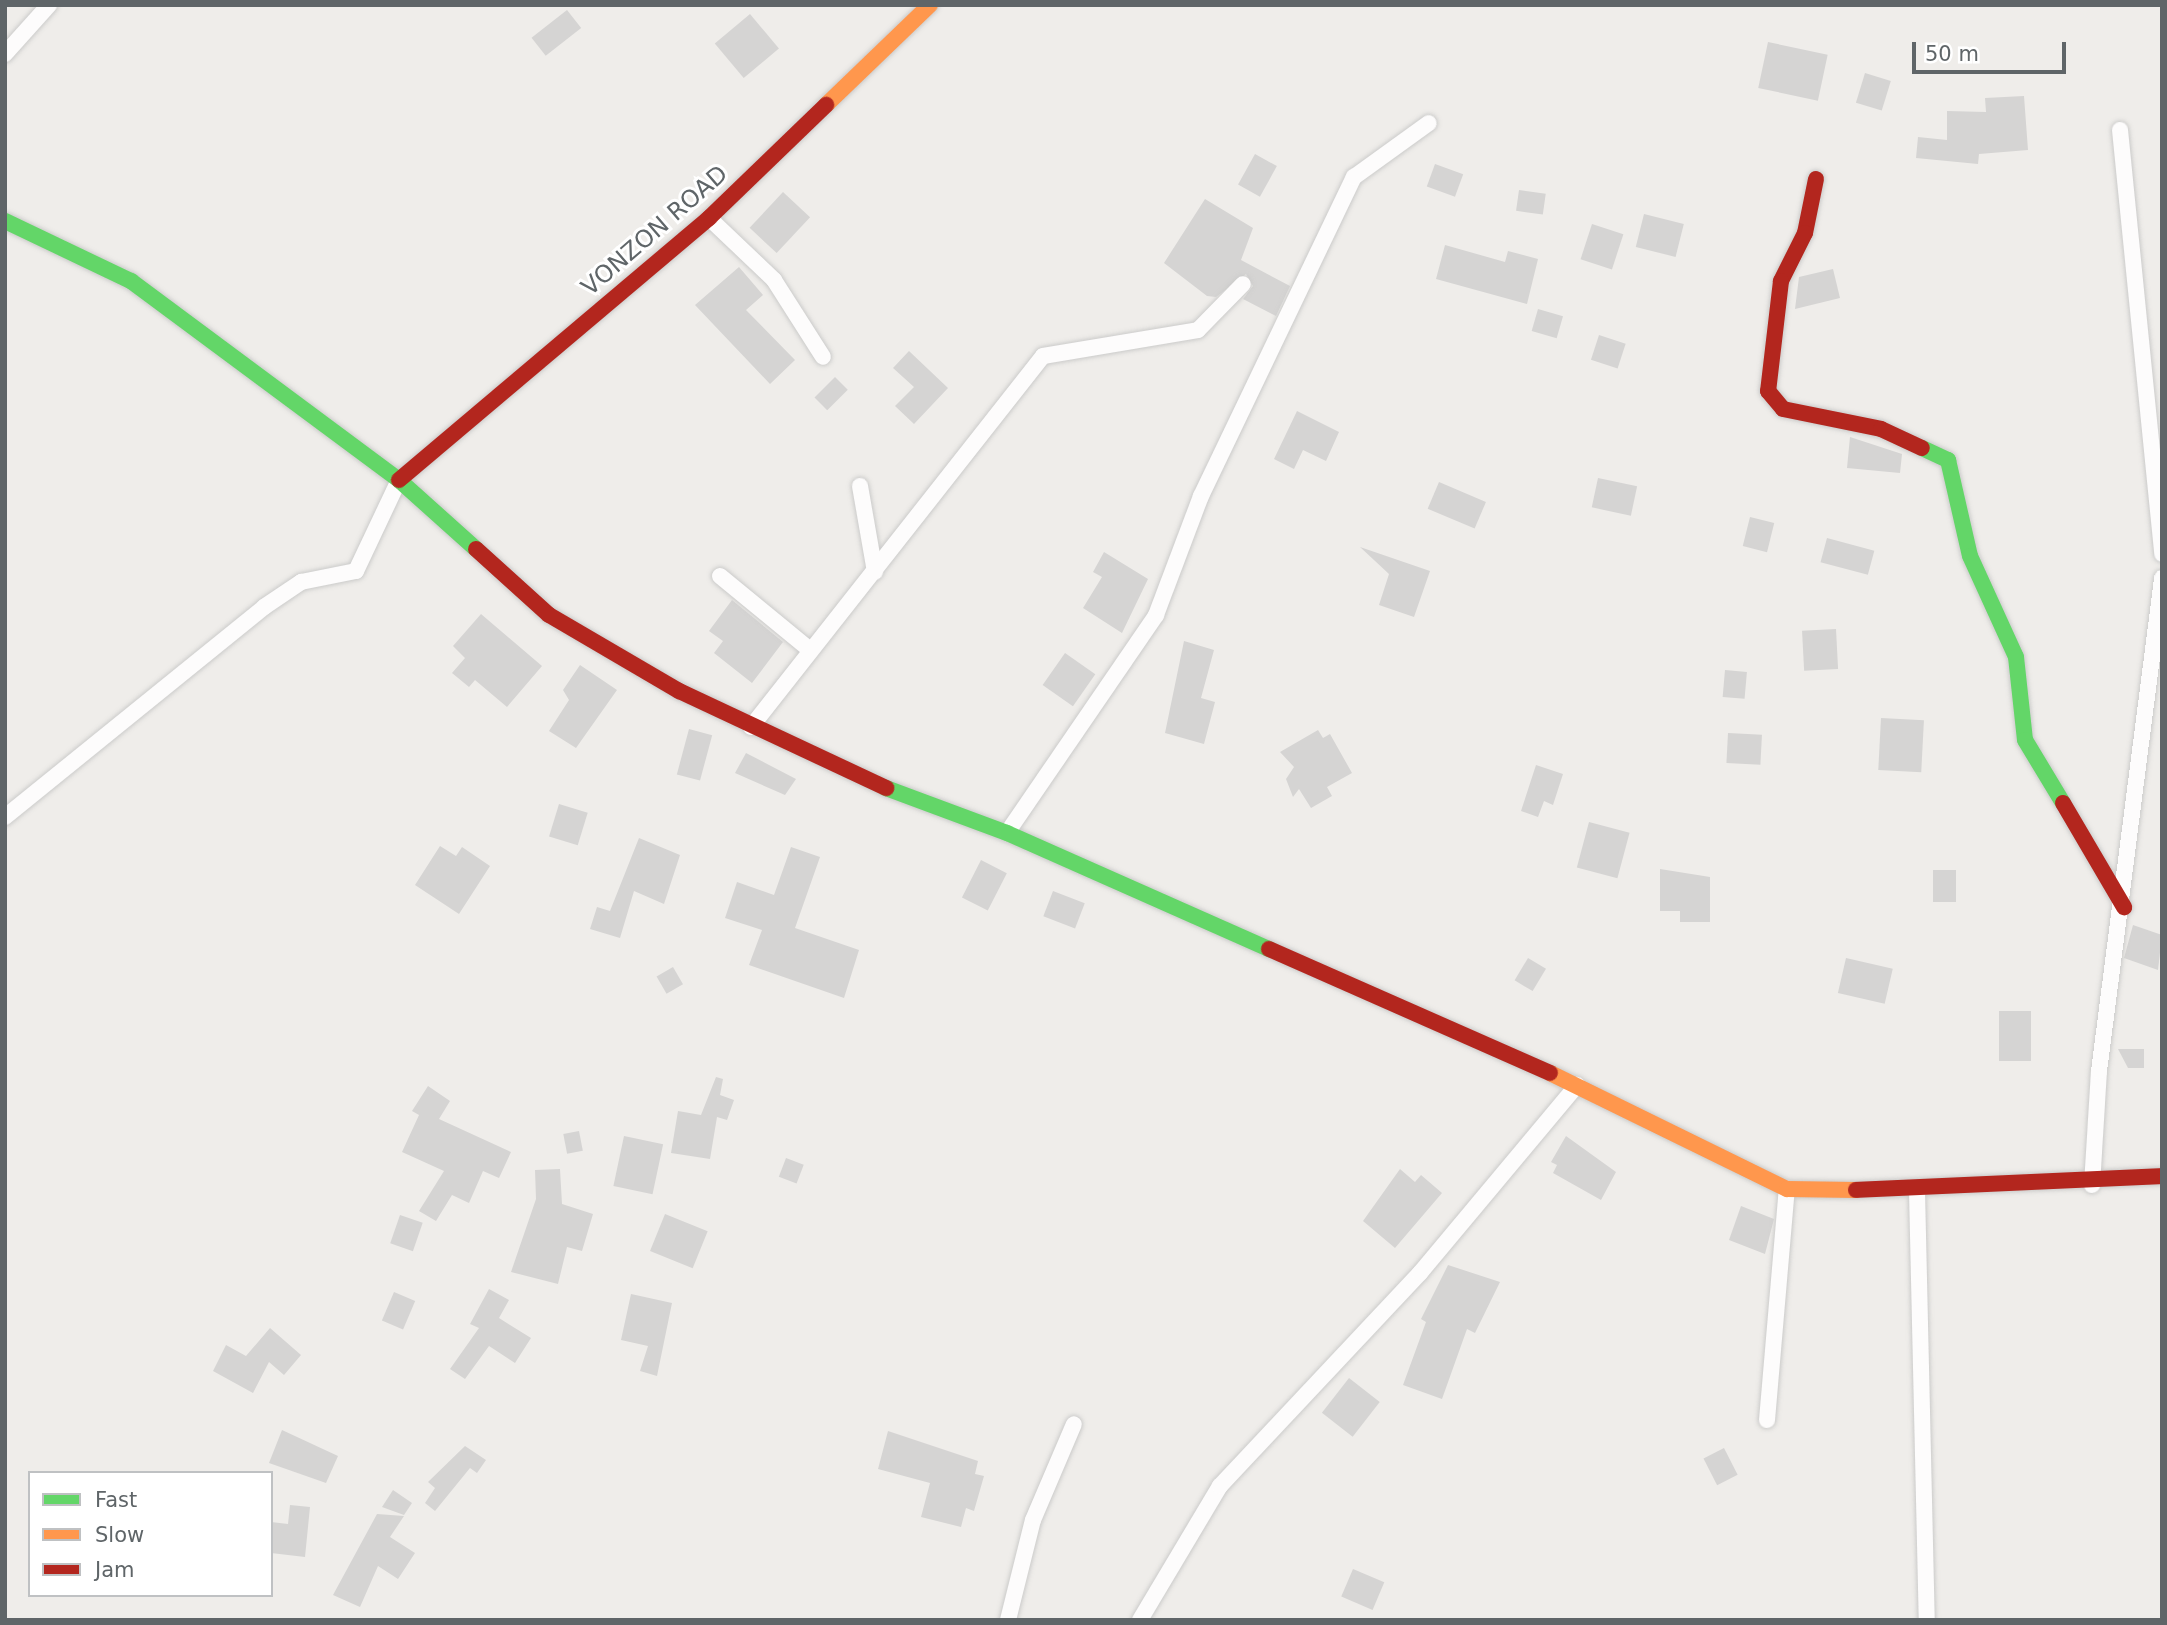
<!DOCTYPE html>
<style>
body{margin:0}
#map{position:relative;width:2167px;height:1625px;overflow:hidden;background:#efedea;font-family:"DejaVu Sans",sans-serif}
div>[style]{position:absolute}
.building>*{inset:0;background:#d5d4d3;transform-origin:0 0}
.roads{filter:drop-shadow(0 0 2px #cbcbca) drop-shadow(0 0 2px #cbcbca)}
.street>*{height:16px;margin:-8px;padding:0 8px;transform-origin:8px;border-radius:8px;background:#fdfcfc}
.fast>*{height:16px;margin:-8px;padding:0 8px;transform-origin:8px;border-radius:8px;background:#63d668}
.slow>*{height:16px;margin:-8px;padding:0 8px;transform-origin:8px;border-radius:8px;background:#ff974d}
.jam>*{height:16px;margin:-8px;padding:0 8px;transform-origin:8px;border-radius:8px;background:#b3261e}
span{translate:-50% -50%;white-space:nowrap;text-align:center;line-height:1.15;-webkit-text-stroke:6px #fff;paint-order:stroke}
.street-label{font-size:24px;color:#5f6568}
.frame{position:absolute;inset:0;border:7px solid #5f6568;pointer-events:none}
.legend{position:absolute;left:28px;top:1471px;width:245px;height:126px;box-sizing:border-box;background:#fff;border:2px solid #bfc1c3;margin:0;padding:9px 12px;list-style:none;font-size:21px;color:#5f6568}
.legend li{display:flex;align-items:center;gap:14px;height:35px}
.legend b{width:35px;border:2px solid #bfc1c3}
.scale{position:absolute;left:1912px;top:42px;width:154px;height:32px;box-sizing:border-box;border:4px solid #5f6568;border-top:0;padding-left:9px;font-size:21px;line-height:24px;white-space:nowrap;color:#5f6568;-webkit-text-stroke:5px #fff;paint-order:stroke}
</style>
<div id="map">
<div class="building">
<i style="left:567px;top:10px;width:23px;height:45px;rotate:52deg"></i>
<i style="left:750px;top:14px;width:45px;height:46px;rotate:50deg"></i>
<i style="left:1768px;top:42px;width:61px;height:47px;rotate:12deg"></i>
<i style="left:1865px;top:73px;width:27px;height:31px;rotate:17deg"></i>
<i style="clip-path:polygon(2024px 96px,2028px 150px,1979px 154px,1978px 164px,1916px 158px,1918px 137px,1947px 140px,1947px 111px,1986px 112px,1985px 98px)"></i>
<i style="left:1255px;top:154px;width:25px;height:35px;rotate:29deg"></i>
<i style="left:1435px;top:164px;width:30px;height:24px;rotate:20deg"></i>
<i style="left:1519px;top:190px;width:27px;height:21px;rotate:8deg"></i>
<i style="left:783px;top:192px;width:37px;height:49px;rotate:43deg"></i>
<i style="clip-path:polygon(1205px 199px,1253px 228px,1241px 260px,1290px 286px,1276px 316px,1243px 299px,1253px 286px,1246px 274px,1216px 297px,1207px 296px,1164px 263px)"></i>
<i style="left:1644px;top:214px;width:41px;height:34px;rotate:14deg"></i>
<i style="left:1592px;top:224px;width:33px;height:37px;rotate:18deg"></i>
<i style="clip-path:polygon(1445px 245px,1505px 262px,1508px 251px,1538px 259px,1527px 304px,1436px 279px)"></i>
<i style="clip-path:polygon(739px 267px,763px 295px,746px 310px,795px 360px,770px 384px,695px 305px)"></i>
<i style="clip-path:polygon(1833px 269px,1840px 298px,1795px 309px,1799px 277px)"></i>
<i style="left:1538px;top:309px;width:26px;height:23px;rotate:16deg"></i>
<i style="left:1599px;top:335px;width:28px;height:26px;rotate:18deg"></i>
<i style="clip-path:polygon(909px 351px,948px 388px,914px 424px,895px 406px,914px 387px,893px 368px)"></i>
<i style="left:835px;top:377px;width:18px;height:29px;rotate:45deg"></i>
<i style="clip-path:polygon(1297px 411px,1339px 432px,1326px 461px,1303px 450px,1294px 469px,1274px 459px)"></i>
<i style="clip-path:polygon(1850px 437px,1902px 454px,1900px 473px,1847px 468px)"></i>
<i style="left:1598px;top:478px;width:40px;height:30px;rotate:12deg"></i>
<i style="left:1439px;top:482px;width:51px;height:29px;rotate:23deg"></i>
<i style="left:1750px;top:517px;width:25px;height:30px;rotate:14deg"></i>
<i style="left:1827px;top:538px;width:49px;height:25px;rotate:15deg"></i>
<i style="clip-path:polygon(1360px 547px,1430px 571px,1414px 617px,1379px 605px,1389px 574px)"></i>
<i style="clip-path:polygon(1104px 552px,1148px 579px,1122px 633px,1083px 608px,1102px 577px,1093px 572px)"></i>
<i style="clip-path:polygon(732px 600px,783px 642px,752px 683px,714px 653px,723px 641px,709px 631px)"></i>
<i style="clip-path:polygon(481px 614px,542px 666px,507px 707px,475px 680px,469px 687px,452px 673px,465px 658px,453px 646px)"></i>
<i style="left:1836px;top:629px;width:40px;height:34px;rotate:87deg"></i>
<i style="clip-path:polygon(1184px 641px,1214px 650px,1201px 698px,1215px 702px,1204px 744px,1165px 733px)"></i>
<i style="left:1065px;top:653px;width:37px;height:39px;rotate:35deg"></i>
<i style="clip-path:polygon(580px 665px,617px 690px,576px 748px,549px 731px,569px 700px,563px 690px)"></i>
<i style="left:1725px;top:670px;width:22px;height:27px;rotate:5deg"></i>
<i style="left:1881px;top:718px;width:43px;height:52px;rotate:3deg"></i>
<i style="left:689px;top:729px;width:24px;height:47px;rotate:15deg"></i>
<i style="clip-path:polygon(1318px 730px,1323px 738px,1330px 734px,1352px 773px,1327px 787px,1332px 796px,1311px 808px,1299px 789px,1293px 797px,1286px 779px,1294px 767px,1280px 752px)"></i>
<i style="left:1728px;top:733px;width:34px;height:30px;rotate:3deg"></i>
<i style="clip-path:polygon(746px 753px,796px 779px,785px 795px,735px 773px)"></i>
<i style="clip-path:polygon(1536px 765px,1563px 774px,1553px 805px,1544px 801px,1538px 817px,1521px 811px)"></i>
<i style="left:559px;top:804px;width:30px;height:34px;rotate:17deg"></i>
<i style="left:1589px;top:822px;width:42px;height:47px;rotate:15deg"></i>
<i style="clip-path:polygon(639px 838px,680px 855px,664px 904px,634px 891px,620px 938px,590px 929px,597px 907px,610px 911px)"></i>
<i style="clip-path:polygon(440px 846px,456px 856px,462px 847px,490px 866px,459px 914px,415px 885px)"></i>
<i style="clip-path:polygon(791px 847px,820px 857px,795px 928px,859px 950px,844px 998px,749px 965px,762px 930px,725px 918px,737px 882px,774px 895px)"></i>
<i style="left:981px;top:860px;width:29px;height:42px;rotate:27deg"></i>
<i style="clip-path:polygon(1660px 869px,1710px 877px,1710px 922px,1680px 922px,1680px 911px,1660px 911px)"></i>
<i style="left:1933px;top:870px;width:23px;height:32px"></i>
<i style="left:1053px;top:891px;width:34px;height:27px;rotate:21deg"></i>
<i style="clip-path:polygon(2133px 925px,2162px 935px,2158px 970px,2124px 958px)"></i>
<i style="left:1528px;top:958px;width:21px;height:26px;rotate:31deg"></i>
<i style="left:1846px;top:958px;width:48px;height:36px;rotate:13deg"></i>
<i style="left:673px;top:967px;width:20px;height:19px;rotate:60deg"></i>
<i style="left:1999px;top:1011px;width:32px;height:50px"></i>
<i style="clip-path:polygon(2118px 1049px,2144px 1049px,2144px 1068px,2128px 1068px)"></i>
<i style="clip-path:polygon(716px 1077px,723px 1079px,720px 1095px,734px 1100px,727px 1120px,717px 1117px,710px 1159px,671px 1153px,678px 1111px,701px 1115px)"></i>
<i style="clip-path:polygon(428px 1086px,450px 1101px,439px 1119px,511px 1152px,499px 1178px,483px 1171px,469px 1203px,452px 1195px,436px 1221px,419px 1211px,444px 1171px,402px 1152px,419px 1115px,412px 1111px)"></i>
<i style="left:579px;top:1131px;width:20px;height:16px;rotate:79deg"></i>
<i style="left:624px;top:1136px;width:40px;height:51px;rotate:12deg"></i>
<i style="clip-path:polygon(1566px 1136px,1616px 1172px,1601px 1200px,1553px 1173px,1557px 1165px,1551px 1162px)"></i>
<i style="left:786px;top:1158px;width:19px;height:20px;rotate:21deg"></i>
<i style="clip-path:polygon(560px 1169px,562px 1204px,593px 1214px,582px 1251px,567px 1247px,558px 1284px,511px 1272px,536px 1199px,535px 1170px)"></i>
<i style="clip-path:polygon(1400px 1169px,1415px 1182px,1421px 1175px,1442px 1193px,1395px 1248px,1363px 1221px)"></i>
<i style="clip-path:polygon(1741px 1206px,1774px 1219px,1765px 1254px,1729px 1240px)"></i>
<i style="left:665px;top:1214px;width:46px;height:40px;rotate:22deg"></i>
<i style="left:400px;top:1215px;width:24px;height:30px;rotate:19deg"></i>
<i style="clip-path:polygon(1448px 1265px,1500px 1282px,1475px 1333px,1467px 1329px,1442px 1399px,1403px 1385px,1426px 1322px,1421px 1319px)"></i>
<i style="clip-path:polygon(489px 1289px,509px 1300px,499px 1318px,531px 1338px,515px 1363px,489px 1346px,465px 1379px,450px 1369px,479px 1328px,470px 1324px)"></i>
<i style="left:394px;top:1292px;width:23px;height:31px;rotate:23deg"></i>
<i style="clip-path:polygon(631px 1294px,672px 1303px,657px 1376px,640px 1371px,648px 1346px,621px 1340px)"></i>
<i style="clip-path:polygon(270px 1328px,301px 1355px,284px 1375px,269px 1362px,253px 1393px,213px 1371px,226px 1345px,246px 1356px)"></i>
<i style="left:1349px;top:1378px;width:39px;height:44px;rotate:38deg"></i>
<i style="clip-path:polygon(282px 1430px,338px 1456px,326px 1483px,269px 1463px)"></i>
<i style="clip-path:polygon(888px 1431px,978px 1461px,975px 1474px,984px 1476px,974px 1511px,966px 1508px,961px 1527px,921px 1517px,930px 1483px,878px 1469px)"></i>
<i style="clip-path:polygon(465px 1446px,486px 1460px,477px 1473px,470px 1468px,435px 1511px,425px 1503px,435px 1488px,428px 1482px)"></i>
<i style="left:1724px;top:1448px;width:30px;height:23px;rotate:63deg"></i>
<i style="clip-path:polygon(393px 1490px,412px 1503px,404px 1515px,382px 1507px)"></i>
<i style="clip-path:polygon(290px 1505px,310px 1507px,305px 1557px,271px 1553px,271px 1522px,288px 1524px)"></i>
<i style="clip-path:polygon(377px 1514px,404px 1516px,390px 1537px,415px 1553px,398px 1579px,378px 1566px,360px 1607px,333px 1595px)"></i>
<i style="left:1353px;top:1569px;width:34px;height:30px;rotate:23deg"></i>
</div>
<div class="roads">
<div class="street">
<i style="left:5px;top:54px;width:66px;rotate:-48.1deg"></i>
<i style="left:2120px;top:130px;width:426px;rotate:84.3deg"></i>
<i style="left:709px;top:218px;width:90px;rotate:43.6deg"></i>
<i style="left:774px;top:280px;width:91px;rotate:57.5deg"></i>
<i style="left:860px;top:486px;width:87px;rotate:80.1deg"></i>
<i style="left:720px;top:576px;width:117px;rotate:39.4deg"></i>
<i style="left:751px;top:727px;width:472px;rotate:-51.8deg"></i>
<i style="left:1043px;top:356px;width:157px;rotate:-9.5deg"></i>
<i style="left:1198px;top:330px;width:64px;rotate:-45.6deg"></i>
<i style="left:5px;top:817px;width:333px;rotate:-39deg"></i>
<i style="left:264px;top:607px;width:45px;rotate:-34deg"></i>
<i style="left:301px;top:582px;width:56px;rotate:-11.3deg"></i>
<i style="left:356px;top:571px;width:101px;rotate:-64.7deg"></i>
<i style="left:1007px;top:833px;width:264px;rotate:-55.6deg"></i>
<i style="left:1156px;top:615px;width:127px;rotate:-69.3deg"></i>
<i style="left:1201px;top:496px;width:354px;rotate:-64.4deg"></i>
<i style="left:1354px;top:177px;width:92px;rotate:-35.8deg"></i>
<i style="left:2092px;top:1185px;width:114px;rotate:-86.5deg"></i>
<i style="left:2099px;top:1071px;width:497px;rotate:-82.7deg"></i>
<i style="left:1917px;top:1191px;width:429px;rotate:88.7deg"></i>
<i style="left:1767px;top:1420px;width:232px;rotate:-85.1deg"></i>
<i style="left:1008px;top:1620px;width:103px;rotate:-76deg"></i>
<i style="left:1033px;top:1520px;width:104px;rotate:-66.9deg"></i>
<i style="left:1140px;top:1620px;width:156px;rotate:-59.2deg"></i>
<i style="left:1220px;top:1486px;width:292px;rotate:-46.8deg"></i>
<i style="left:1420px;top:1273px;width:245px;rotate:-50.1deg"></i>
</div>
<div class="fast">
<i style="left:5px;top:221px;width:140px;rotate:25.5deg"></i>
<i style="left:131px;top:281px;width:334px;rotate:36.6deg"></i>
<i style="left:399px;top:480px;width:103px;rotate:41.9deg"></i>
<i style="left:1922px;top:448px;width:29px;rotate:25deg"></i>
<i style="left:1948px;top:460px;width:98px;rotate:77.1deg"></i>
<i style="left:1970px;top:556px;width:111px;rotate:65.5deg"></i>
<i style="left:2016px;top:657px;width:83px;rotate:83.8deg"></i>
<i style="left:2025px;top:740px;width:74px;rotate:58.9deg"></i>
<i style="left:886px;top:788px;width:129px;rotate:20.4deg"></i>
<i style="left:1007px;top:833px;width:287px;rotate:23.9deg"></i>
</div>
<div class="slow">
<i style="left:826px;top:105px;width:144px;rotate:-43.9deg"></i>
<i style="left:1550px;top:1073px;width:264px;rotate:26.1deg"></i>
<i style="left:1787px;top:1189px;width:69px;rotate:0.8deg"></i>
</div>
<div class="jam">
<i style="left:1816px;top:179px;width:55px;rotate:101.5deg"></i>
<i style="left:1805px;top:233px;width:54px;rotate:116.6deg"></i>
<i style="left:1781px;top:281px;width:111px;rotate:96.7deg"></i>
<i style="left:1768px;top:391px;width:23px;rotate:50deg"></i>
<i style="left:1783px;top:409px;width:100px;rotate:11.5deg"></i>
<i style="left:1881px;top:429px;width:45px;rotate:24.9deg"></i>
<i style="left:399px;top:480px;width:406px;rotate:-40.2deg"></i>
<i style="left:709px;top:218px;width:163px;rotate:-44deg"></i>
<i style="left:476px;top:549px;width:98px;rotate:42.1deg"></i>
<i style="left:549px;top:615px;width:151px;rotate:30.3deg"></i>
<i style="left:679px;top:691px;width:229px;rotate:25.1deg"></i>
<i style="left:2063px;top:803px;width:121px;rotate:59.6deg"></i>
<i style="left:1269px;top:949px;width:307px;rotate:23.8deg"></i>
<i style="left:1856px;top:1190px;width:306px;rotate:-2.6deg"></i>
</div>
</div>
<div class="street-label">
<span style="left:655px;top:231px;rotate:-41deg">VONZON ROAD</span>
</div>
<div class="frame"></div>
<ul class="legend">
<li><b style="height:9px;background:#63d668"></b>Fast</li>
<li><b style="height:9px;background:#ff974d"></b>Slow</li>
<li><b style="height:9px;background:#b3261e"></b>Jam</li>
</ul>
<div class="scale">50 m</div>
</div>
